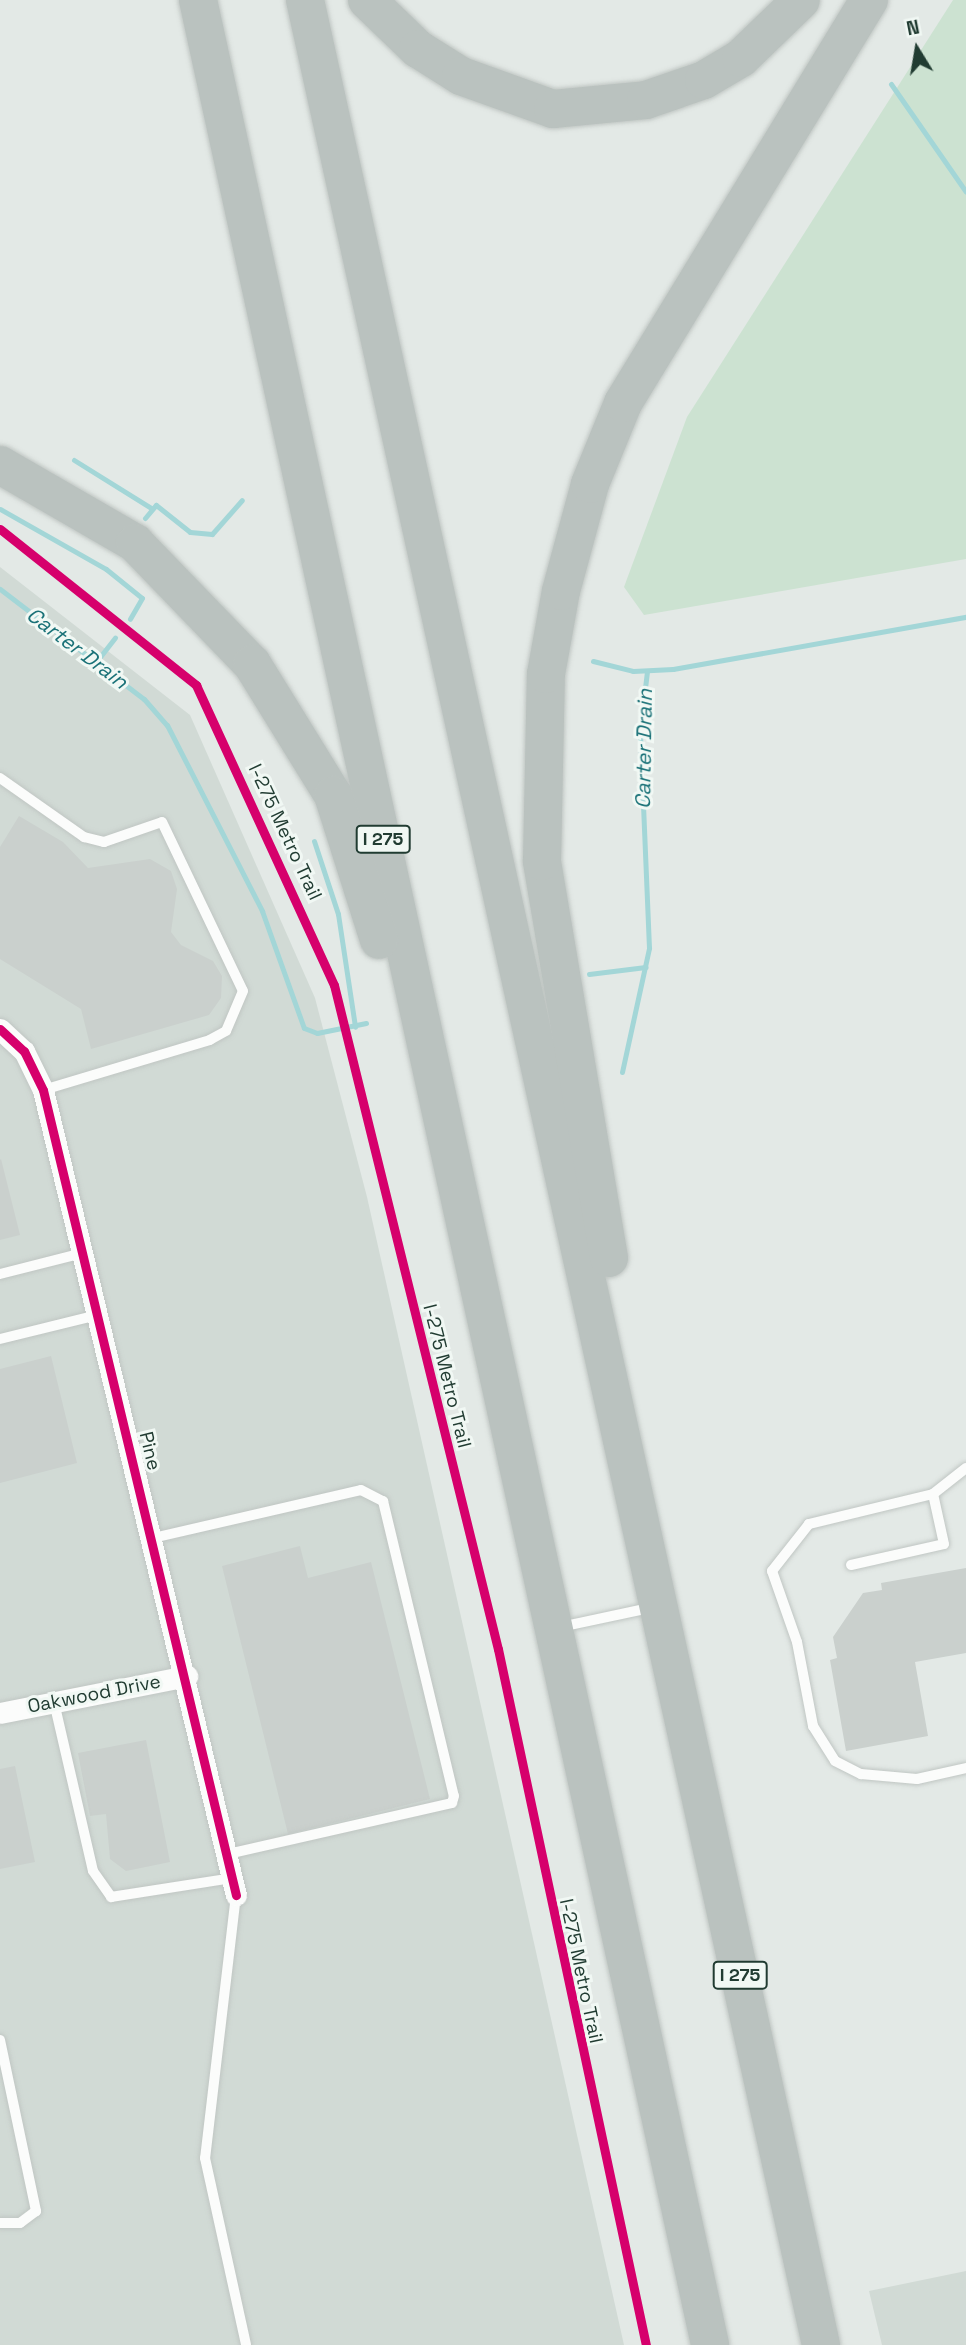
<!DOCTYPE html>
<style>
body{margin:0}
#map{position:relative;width:966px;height:2345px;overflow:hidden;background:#e3e9e6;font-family:"Space Grotesk",sans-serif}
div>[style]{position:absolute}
.built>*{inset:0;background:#d1dad5}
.green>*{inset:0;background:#cce2d1}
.stream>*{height:5px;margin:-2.5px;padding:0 2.5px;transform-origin:2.5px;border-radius:2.5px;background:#a3d6d7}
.building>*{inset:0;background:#cad0cd}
.roads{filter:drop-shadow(0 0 2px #c0c6c3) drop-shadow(0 0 2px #c0c6c3)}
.lane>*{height:10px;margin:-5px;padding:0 5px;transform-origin:5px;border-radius:5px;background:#fbfcfb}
.street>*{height:21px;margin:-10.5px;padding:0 10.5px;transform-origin:10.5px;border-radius:10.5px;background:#fbfcfb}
.highway>*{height:38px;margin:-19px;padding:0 19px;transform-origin:19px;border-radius:19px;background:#bac2bf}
.cycleway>*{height:9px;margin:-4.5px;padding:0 4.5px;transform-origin:4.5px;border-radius:4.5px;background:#d6006c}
span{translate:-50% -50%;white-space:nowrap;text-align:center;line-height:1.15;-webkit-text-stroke:6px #f1f8f4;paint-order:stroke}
.shield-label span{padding:2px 5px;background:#f1f8f4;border:2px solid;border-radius:5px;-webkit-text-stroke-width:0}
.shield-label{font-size:18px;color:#213c32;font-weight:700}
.street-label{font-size:19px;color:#213c32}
.water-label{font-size:21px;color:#1b7278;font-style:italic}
.north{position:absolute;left:882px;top:14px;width:70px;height:70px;-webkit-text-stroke:5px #f1f8f4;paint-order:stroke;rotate:349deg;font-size:19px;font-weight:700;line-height:28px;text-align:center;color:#213c32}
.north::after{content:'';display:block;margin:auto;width:24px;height:32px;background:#213c32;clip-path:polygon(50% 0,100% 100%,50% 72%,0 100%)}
</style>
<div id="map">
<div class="built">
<i style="clip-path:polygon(0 567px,190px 715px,315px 998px,367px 1197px,624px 2345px,0 2345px)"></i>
<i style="clip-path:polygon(966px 2271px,966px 2345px,882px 2345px,869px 2291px)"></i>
</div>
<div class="green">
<i style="clip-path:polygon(953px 0,966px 0,966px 559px,644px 615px,624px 587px,687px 417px)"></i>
</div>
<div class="stream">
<i style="left:891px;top:84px;width:131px;rotate:55.2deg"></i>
<i style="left:74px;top:460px;width:91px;rotate:31.9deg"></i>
<i style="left:0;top:509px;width:122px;rotate:29.5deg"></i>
<i style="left:106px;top:569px;width:46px;rotate:38.9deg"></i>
<i style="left:142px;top:598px;width:24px;rotate:120deg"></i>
<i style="left:145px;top:518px;width:17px;rotate:-50deg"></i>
<i style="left:156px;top:505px;width:43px;rotate:38.5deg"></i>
<i style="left:190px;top:532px;width:22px;rotate:5deg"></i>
<i style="left:212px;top:534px;width:45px;rotate:-48.6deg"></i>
<i style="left:0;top:589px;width:181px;rotate:37.4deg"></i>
<i style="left:144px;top:699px;width:35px;rotate:49deg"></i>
<i style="left:167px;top:725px;width:209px;rotate:62.9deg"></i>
<i style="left:262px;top:911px;width:124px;rotate:70.3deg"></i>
<i style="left:304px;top:1028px;width:14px;rotate:21deg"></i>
<i style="left:317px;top:1033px;width:50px;rotate:-11.5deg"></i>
<i style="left:593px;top:661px;width:41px;rotate:14deg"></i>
<i style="left:633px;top:671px;width:40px;rotate:-2.9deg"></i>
<i style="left:673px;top:669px;width:298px;rotate:-10.1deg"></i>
<i style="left:96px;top:662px;width:31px;rotate:-52deg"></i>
<i style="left:314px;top:841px;width:77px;rotate:71.8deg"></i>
<i style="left:338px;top:914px;width:114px;rotate:81.4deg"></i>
<i style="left:589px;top:974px;width:57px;rotate:-7deg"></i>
<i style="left:622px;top:1072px;width:127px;rotate:-77.7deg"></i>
<i style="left:649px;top:948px;width:218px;rotate:-92.4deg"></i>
<i style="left:640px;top:730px;width:59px;rotate:-83.2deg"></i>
</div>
<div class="building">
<i style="clip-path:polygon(19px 816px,63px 842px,88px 868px,150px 859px,171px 871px,177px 889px,171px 932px,181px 945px,213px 961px,222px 976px,221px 998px,209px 1015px,91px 1049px,81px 1009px,0 959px,0 847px)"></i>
<i style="clip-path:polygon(1px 1159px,20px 1235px,0 1240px,0 1160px)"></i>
<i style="clip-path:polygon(51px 1356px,77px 1463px,0 1483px,0 1369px)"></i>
<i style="clip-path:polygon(300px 1546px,308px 1578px,371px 1562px,430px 1799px,288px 1834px,222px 1566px)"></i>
<i style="clip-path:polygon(966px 1568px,966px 1653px,915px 1662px,928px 1736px,846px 1751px,830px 1660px,837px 1658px,833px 1637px,863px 1593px,882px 1590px,881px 1583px)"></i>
<i style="clip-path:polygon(146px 1740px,170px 1862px,126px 1871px,110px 1859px,106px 1814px,90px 1816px,78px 1753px)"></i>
<i style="clip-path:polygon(15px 1766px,35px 1862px,0 1869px,0 1769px)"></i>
</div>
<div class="roads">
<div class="lane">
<i style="left:0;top:778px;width:103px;rotate:35.1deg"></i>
<i style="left:84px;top:837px;width:21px;rotate:14deg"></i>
<i style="left:104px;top:842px;width:61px;rotate:-19deg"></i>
<i style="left:162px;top:822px;width:187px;rotate:64.4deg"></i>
<i style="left:243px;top:991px;width:43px;rotate:113deg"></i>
<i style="left:226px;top:1031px;width:18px;rotate:151deg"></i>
<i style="left:210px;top:1040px;width:174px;rotate:163.3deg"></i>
<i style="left:0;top:1274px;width:86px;rotate:-14.2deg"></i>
<i style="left:0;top:1339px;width:101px;rotate:-13.8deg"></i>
<i style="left:966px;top:1468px;width:42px;rotate:141.8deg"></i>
<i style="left:933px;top:1494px;width:128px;rotate:166.4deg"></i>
<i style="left:809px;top:1524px;width:60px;rotate:128.2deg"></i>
<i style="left:772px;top:1571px;width:75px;rotate:70.6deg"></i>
<i style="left:797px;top:1642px;width:86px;rotate:79.2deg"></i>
<i style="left:813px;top:1726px;width:41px;rotate:57.8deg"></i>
<i style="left:835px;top:1761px;width:29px;rotate:27deg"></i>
<i style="left:861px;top:1774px;width:56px;rotate:5.1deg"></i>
<i style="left:917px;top:1779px;width:50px;rotate:-12.7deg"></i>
<i style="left:153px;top:1538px;width:213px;rotate:-13deg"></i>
<i style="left:361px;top:1490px;width:25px;rotate:27deg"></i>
<i style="left:383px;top:1501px;width:303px;rotate:76.5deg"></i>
<i style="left:454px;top:1796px;width:7px;rotate:106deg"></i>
<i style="left:452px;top:1803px;width:231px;rotate:167.2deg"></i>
<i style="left:851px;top:1565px;width:95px;rotate:-12.7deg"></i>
<i style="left:944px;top:1544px;width:51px;rotate:-102.4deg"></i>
<i style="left:560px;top:1627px;width:96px;rotate:-12deg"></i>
<i style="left:54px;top:1702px;width:173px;rotate:77deg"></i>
<i style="left:93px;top:1871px;width:32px;rotate:55deg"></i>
<i style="left:111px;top:1897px;width:122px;rotate:-8.9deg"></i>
<i style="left:236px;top:1895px;width:265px;rotate:96.7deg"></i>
<i style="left:205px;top:2158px;width:191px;rotate:77.6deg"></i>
<i style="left:0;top:2040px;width:175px;rotate:78.1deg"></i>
<i style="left:36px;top:2211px;width:20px;rotate:143deg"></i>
<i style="left:20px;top:2223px;width:20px;rotate:180deg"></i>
</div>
<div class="street">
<i style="left:0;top:1029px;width:33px;rotate:43deg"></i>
<i style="left:24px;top:1051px;width:43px;rotate:64deg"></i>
<i style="left:43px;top:1090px;width:828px;rotate:76.52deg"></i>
<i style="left:0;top:1713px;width:191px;rotate:-11.2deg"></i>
</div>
<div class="highway">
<i style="left:198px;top:0;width:2400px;rotate:77.68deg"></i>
<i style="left:305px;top:0;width:2401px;rotate:77.59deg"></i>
<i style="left:367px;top:0;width:71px;rotate:43.9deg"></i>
<i style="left:418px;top:49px;width:51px;rotate:32.1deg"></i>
<i style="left:461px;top:76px;width:98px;rotate:19.7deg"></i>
<i style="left:553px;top:109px;width:93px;rotate:-5.5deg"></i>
<i style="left:646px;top:100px;width:61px;rotate:-19deg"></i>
<i style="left:704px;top:80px;width:43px;rotate:-30.7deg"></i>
<i style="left:741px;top:58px;width:83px;rotate:-44deg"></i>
<i style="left:0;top:465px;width:156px;rotate:30deg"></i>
<i style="left:135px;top:543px;width:168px;rotate:46deg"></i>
<i style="left:252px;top:664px;width:154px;rotate:58.3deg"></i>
<i style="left:333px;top:795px;width:152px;rotate:72.4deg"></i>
<i style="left:609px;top:1258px;width:403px;rotate:-99.6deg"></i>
<i style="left:542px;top:861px;width:187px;rotate:-88.8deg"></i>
<i style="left:546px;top:674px;width:84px;rotate:-79.8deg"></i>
<i style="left:561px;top:591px;width:111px;rotate:-74.8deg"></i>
<i style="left:590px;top:484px;width:87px;rotate:-67.8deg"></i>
<i style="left:623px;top:403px;width:472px;rotate:-58.6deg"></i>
</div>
</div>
<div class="cycleway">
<i style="left:0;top:529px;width:251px;rotate:38.5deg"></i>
<i style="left:196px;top:685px;width:330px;rotate:65.3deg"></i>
<i style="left:334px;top:985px;width:684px;rotate:76.13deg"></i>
<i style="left:498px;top:1649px;width:712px;rotate:78deg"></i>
<i style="left:0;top:1029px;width:33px;rotate:43deg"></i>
<i style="left:24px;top:1051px;width:43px;rotate:64deg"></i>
<i style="left:43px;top:1090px;width:828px;rotate:76.52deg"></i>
</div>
<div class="shield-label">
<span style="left:383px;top:839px">I 275</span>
<span style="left:740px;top:1975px">I 275</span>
</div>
<div class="street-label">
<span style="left:285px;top:832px;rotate:65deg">I-275 Metro Trail</span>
<span style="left:447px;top:1376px;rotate:76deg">I-275 Metro Trail</span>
<span style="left:150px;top:1451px;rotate:76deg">Pine</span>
<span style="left:94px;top:1694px;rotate:-11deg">Oakwood Drive</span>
<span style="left:581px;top:1971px;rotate:78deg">I-275 Metro Trail</span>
</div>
<div class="water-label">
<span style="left:77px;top:648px;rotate:37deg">Carter Drain</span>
<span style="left:644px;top:749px;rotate:-89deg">Carter Drain</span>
</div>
<div class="north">N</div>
</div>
